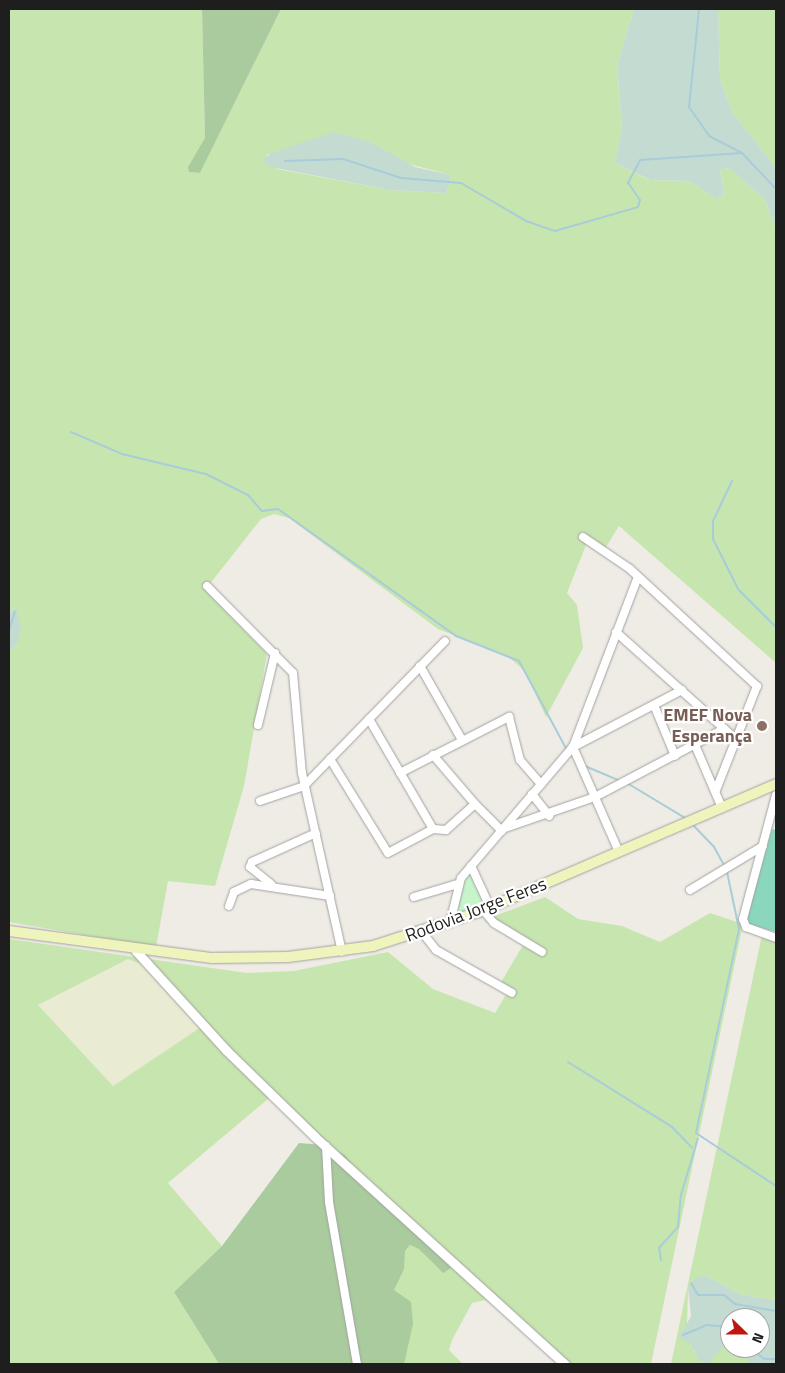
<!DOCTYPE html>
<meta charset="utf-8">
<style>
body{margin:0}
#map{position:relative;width:785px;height:1373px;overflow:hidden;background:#efece5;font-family:"Titillium Web",sans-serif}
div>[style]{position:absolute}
.farmland>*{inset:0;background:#e9ecd2}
.grass>*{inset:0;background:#c7e5af}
.forest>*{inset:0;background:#a9cb9d}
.wetland>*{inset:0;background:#c4dbd1}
.park>*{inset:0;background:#c6f5cc}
.pitch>*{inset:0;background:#8ad7bd}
.stream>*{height:2px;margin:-1px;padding:0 1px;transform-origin:1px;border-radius:1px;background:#a9ccd9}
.roads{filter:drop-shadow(0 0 1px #a2a2a2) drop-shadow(0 0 1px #a2a2a2)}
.minor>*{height:8px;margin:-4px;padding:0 4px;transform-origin:4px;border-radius:4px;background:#fff}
.tertiary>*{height:9px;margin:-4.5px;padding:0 4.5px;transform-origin:4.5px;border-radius:4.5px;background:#fff}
.secondary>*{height:10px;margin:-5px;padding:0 5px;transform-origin:5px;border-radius:5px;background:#eff4bd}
.dots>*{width:14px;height:14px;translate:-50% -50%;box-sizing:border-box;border:2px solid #fff;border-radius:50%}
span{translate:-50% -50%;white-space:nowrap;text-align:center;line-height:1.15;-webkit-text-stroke:4.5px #fff;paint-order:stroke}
.education-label{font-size:18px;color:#785e54;font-weight:700}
.right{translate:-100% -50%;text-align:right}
.street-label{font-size:18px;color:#1e1e1e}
.frame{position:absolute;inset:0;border:10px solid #1e1e1e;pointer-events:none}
.north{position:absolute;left:720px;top:1308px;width:50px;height:50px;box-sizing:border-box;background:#fff;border:1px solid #a5a5a5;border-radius:50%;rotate:112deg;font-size:14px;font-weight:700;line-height:20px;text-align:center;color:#1e1e1e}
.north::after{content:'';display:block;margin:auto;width:18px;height:22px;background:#bd1710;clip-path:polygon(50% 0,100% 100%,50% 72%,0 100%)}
</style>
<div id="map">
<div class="farmland">
<i style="clip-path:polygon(128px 959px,153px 969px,201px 1027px,113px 1086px,38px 1005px)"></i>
</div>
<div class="grass">
<i style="clip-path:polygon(evenodd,9px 9px,202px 9px,205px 138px,189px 172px,200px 173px,281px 9px,634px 9px,617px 65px,622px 130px,615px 163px,649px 180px,690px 181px,716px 199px,724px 194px,720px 170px,729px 168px,765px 200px,776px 228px,776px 663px,619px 526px,603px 552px,586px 545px,567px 593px,577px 605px,583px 648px,546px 717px,525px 671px,506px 655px,438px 629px,289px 518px,274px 514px,261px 519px,205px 590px,267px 654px,244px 786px,215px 886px,168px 881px,156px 947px,9px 922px,9px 652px,18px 643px,16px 608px,9px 613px,9px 9px,370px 142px,397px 161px,451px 175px,447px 193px,390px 190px,277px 169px,266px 155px,301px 144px,370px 142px)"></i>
<i style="clip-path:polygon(718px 9px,776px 9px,776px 168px,732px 112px,720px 79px)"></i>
<i style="clip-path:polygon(evenodd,545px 897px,578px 919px,622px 926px,660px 942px,710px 913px,743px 924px,651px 1364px,562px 1364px,508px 1311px,485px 1300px,472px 1303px,452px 1340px,449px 1350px,463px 1364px,404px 1364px,394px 1291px,405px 1251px,410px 1245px,420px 1249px,443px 1273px,338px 1152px,274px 1094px,168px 1183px,222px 1246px,174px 1292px,219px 1364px,9px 1364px,9px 939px,247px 973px,294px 971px,388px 952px,433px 989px,495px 1013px,507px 993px,500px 984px,523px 945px,484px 920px,545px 897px,128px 959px,153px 969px,201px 1027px,113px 1086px,38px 1005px,128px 959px)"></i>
<i style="clip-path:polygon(763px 930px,776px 934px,776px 1300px,742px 1295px,706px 1276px,688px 1288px,687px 1324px,694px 1352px,707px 1364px,724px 1344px,745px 1353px,750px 1364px,671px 1364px)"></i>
</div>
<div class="forest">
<i style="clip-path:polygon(202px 9px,281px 9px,200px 173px,189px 172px,188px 167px,205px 138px)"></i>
<i style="clip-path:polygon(299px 1143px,323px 1145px,345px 1155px,363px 1179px,433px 1243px,451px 1268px,443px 1273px,419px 1249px,410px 1245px,405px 1251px,404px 1269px,394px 1290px,411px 1302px,413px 1324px,404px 1364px,219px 1364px,174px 1292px,222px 1246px)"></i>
</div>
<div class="wetland">
<i style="clip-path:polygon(634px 9px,718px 9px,720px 79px,732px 112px,776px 168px,776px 228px,765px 200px,729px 168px,720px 170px,724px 194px,716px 199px,690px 181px,650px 180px,615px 163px,622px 129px,617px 65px)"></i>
<i style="clip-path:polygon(334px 132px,370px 142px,415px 167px,451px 175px,447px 193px,390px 190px,270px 167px,262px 160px,271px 153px)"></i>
<i style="clip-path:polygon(16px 608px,21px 626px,18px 643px,9px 652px,9px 613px)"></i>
<i style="clip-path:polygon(706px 1276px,742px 1295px,776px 1300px,776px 1364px,750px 1364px,737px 1348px,760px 1348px,760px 1318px,730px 1318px,730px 1346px,724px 1345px,708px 1364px,699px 1360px,690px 1343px,679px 1338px,691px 1316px,688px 1288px,696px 1277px)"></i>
</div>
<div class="park">
<i style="clip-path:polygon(471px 870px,486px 906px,453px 920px,463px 879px)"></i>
</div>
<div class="pitch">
<i style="clip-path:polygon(772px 829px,776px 830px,776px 932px,745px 923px)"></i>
</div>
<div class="stream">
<i style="left:699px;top:9px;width:99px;rotate:95.8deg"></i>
<i style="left:689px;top:107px;width:35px;rotate:55deg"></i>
<i style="left:709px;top:136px;width:37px;rotate:27deg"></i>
<i style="left:742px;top:153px;width:50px;rotate:46.6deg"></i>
<i style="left:285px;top:161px;width:58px;rotate:-2deg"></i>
<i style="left:343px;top:159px;width:61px;rotate:18.1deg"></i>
<i style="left:401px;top:178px;width:60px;rotate:4.8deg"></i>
<i style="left:461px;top:183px;width:75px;rotate:30.3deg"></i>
<i style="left:526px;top:221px;width:31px;rotate:19deg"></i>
<i style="left:555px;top:231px;width:86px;rotate:-16.1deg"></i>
<i style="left:638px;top:207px;width:7px;rotate:-74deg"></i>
<i style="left:640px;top:200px;width:21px;rotate:-125deg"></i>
<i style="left:628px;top:183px;width:26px;rotate:-62deg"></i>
<i style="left:640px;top:160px;width:102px;rotate:-3.9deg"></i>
<i style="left:71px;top:432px;width:56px;rotate:23.3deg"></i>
<i style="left:122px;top:454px;width:86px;rotate:13.4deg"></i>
<i style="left:206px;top:474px;width:47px;rotate:26.6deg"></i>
<i style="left:248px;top:495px;width:21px;rotate:49deg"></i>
<i style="left:262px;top:511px;width:16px;rotate:-7deg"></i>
<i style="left:278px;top:509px;width:219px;rotate:35.5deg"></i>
<i style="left:456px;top:636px;width:68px;rotate:21.6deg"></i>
<i style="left:519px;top:661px;width:101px;rotate:61.7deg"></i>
<i style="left:732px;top:481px;width:44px;rotate:115.4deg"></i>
<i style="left:713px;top:521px;width:18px;rotate:90deg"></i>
<i style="left:713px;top:539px;width:56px;rotate:63.4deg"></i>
<i style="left:738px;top:589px;width:54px;rotate:45deg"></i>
<i style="left:9px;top:630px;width:19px;rotate:-72deg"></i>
<i style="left:585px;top:766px;width:38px;rotate:23deg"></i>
<i style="left:627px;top:783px;width:70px;rotate:31deg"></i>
<i style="left:692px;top:824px;width:32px;rotate:46deg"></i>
<i style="left:714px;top:847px;width:23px;rotate:61deg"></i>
<i style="left:727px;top:872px;width:58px;rotate:78.1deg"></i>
<i style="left:739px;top:929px;width:208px;rotate:101.9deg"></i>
<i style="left:696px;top:1133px;width:96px;rotate:33.5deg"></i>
<i style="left:568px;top:1062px;width:123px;rotate:32deg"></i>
<i style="left:672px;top:1127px;width:29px;rotate:46deg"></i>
<i style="left:661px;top:1260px;width:12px;rotate:-99deg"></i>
<i style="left:659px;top:1248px;width:28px;rotate:-48deg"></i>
<i style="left:678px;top:1227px;width:32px;rotate:-85deg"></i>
<i style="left:681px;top:1195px;width:59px;rotate:-73.4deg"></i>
<i style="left:691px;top:1283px;width:14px;rotate:60deg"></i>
<i style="left:698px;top:1295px;width:26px"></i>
<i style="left:724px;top:1295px;width:14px;rotate:39deg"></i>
<i style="left:735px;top:1304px;width:42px;rotate:9.7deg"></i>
<i style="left:683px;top:1335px;width:25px;rotate:-23deg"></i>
<i style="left:706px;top:1325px;width:24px;rotate:5deg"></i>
<i style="left:751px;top:1348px;width:17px;rotate:40deg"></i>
<i style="left:764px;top:1359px;width:12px"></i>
</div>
<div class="roads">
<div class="minor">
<i style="left:583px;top:537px;width:57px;rotate:34.2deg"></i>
<i style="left:630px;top:569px;width:173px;rotate:42.7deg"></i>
<i style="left:757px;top:686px;width:112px;rotate:111.5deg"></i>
<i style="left:207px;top:586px;width:122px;rotate:45.3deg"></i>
<i style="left:293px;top:673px;width:100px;rotate:84.9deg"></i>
<i style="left:302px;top:773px;width:183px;rotate:77.4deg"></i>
<i style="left:616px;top:632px;width:162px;rotate:41.8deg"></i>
<i style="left:420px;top:666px;width:85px;rotate:60.4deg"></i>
<i style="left:654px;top:705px;width:55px;rotate:67.6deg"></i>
<i style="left:369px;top:719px;width:127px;rotate:59.8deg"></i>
<i style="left:258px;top:725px;width:74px;rotate:-76.7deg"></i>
<i style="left:695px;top:745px;width:69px;rotate:66.8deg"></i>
<i style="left:433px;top:755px;width:65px;rotate:49.4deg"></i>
<i style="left:330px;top:759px;width:110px;rotate:58.3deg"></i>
<i style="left:388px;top:853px;width:51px;rotate:-28.1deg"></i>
<i style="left:433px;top:829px;width:13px;rotate:4deg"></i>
<i style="left:446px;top:830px;width:39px;rotate:-42deg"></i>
<i style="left:475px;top:804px;width:38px;rotate:45deg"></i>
<i style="left:400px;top:773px;width:123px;rotate:-27.2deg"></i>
<i style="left:509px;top:717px;width:44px;rotate:75.7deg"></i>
<i style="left:520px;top:760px;width:32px;rotate:49deg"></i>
<i style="left:532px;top:794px;width:28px;rotate:52deg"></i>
<i style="left:776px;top:795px;width:128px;rotate:104.9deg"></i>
<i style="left:743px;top:919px;width:9px;rotate:69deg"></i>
<i style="left:746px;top:927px;width:32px;rotate:20deg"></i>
<i style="left:260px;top:801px;width:46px;rotate:-18.8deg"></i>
<i style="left:304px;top:786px;width:202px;rotate:-45.8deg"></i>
<i style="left:505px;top:828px;width:95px;rotate:-19deg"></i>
<i style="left:595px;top:797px;width:146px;rotate:-27.8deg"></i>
<i style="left:619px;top:852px;width:115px;rotate:-113.7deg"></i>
<i style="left:573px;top:747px;width:182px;rotate:-69.1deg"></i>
<i style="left:471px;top:866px;width:45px;rotate:65.1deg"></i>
<i style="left:271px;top:884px;width:27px;rotate:-141deg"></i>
<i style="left:250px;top:867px;width:5px;rotate:-68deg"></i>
<i style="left:252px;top:862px;width:70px;rotate:-24.4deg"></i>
<i style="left:690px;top:890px;width:85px;rotate:-31.1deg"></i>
<i style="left:414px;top:897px;width:46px;rotate:-16.5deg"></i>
<i style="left:229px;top:906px;width:15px;rotate:-70deg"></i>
<i style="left:234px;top:892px;width:19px;rotate:-25deg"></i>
<i style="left:251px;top:884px;width:80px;rotate:8.6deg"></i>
<i style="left:483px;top:910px;width:17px;rotate:50deg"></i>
<i style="left:494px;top:923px;width:56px;rotate:31.1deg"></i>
<i style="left:450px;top:923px;width:46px;rotate:-76.3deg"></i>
<i style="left:461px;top:878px;width:172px;rotate:-49.5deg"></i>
<i style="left:573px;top:747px;width:123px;rotate:-27.6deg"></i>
<i style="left:422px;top:932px;width:23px;rotate:52deg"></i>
<i style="left:436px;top:950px;width:87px;rotate:29.5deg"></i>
<i style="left:326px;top:1146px;width:56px;rotate:86.9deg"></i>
<i style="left:329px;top:1202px;width:164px;rotate:80.2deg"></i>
</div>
<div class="tertiary">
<i style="left:136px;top:951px;width:134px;rotate:47.7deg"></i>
<i style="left:226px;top:1050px;width:123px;rotate:44.3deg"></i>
<i style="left:314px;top:1136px;width:339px;rotate:42.3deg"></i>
</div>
<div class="secondary">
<i style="left:9px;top:931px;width:205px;rotate:7.6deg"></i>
<i style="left:212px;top:958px;width:76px;rotate:-0.8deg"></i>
<i style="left:288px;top:957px;width:86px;rotate:-7.4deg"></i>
<i style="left:373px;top:946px;width:111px;rotate:-17.8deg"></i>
<i style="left:479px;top:912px;width:323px;rotate:-23.3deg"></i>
</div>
</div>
<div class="dots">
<i style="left:762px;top:726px;background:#8d6e63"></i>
</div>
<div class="education-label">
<span class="right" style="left:752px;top:726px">EMEF Nova<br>Esperança</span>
</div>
<div class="street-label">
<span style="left:476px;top:910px;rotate:-21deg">Rodovia Jorge Feres</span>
</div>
<div class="frame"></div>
<div class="north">N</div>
</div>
